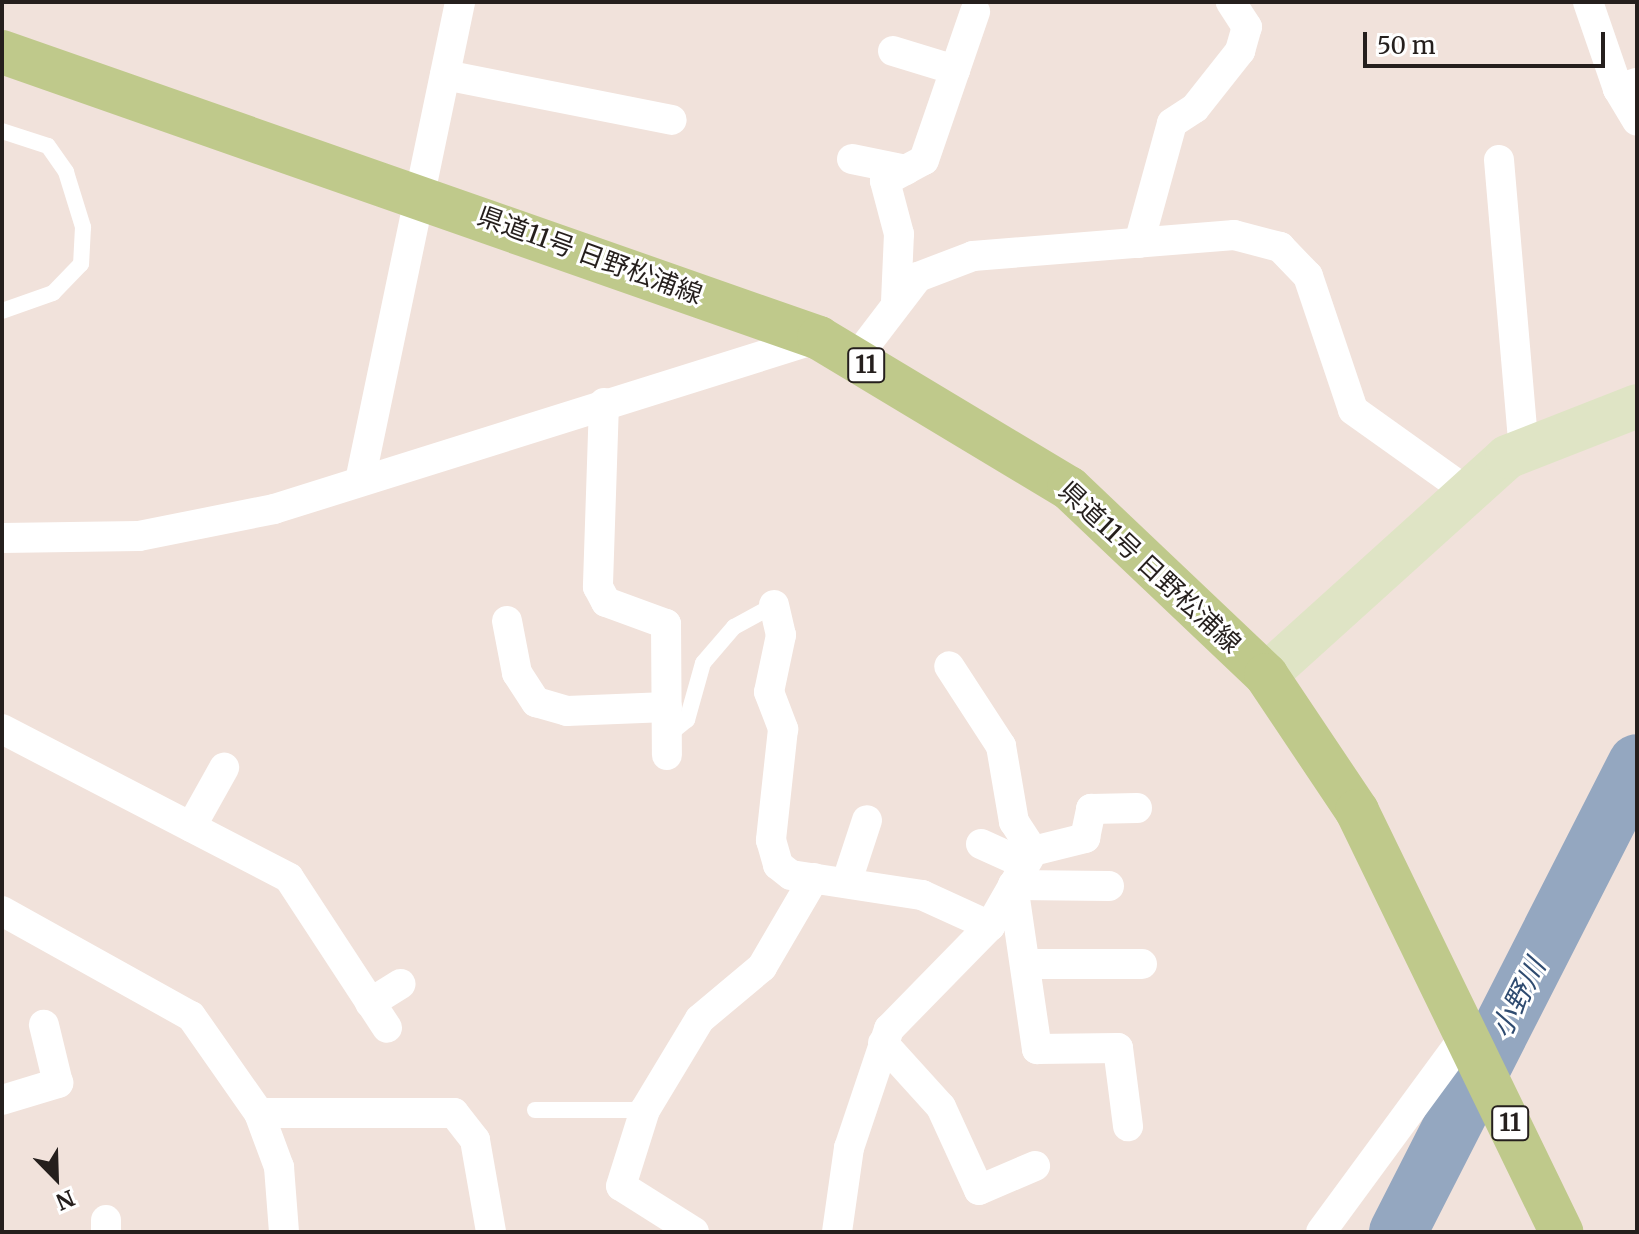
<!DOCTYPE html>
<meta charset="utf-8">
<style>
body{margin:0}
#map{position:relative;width:1639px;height:1234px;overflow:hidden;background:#f1e2db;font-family:Merriweather,"Noto Sans JP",serif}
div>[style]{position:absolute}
.river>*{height:58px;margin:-29px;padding:0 29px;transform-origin:29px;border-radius:29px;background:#94a7c0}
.lane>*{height:16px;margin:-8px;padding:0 8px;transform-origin:8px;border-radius:8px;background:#fff}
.street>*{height:30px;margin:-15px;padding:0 15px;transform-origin:15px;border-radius:15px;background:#fff}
.secondary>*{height:44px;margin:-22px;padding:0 22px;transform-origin:22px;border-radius:22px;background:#dfe4c5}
.primary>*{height:44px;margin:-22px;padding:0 22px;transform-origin:22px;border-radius:22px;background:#bfc98b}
span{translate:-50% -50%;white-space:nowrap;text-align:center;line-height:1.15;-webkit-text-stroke:6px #fff;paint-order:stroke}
.shield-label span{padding:2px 6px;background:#fff;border:2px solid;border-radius:6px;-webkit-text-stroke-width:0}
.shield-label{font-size:24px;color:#251f1d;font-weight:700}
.street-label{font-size:26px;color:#251f1d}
.water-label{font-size:28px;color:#2f4b70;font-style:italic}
.frame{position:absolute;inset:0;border:4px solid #251f1d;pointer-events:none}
.north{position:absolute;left:16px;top:1138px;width:80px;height:80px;-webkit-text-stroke:6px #fff;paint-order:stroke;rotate:157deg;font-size:22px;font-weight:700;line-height:32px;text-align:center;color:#251f1d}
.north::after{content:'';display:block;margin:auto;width:28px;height:36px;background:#251f1d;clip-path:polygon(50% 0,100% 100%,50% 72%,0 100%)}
.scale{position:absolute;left:1363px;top:32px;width:242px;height:36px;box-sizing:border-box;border:4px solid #251f1d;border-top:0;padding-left:10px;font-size:24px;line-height:28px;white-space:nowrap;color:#251f1d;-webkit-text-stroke:6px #fff;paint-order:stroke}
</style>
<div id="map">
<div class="river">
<i style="left:1398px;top:1232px;width:526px;rotate:-63deg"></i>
</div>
<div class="lane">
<i style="left:2px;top:131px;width:48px;rotate:18.1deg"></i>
<i style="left:48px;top:146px;width:32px;rotate:55deg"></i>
<i style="left:66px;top:172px;width:58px;rotate:72.8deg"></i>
<i style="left:83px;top:227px;width:37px;rotate:93deg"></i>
<i style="left:81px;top:264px;width:40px;rotate:134deg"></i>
<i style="left:53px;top:293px;width:54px;rotate:160.6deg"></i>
<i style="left:667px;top:736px;width:26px;rotate:-39deg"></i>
<i style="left:687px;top:720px;width:59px;rotate:-74.3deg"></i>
<i style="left:703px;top:663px;width:48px;rotate:-49.3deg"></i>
<i style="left:734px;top:627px;width:46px;rotate:-28.8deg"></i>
<i style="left:535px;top:1110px;width:110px"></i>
</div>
<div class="street">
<i style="left:1588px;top:2px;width:92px;rotate:71deg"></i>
<i style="left:1618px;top:89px;width:20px;rotate:-18deg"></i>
<i style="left:893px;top:51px;width:65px;rotate:17deg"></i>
<i style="left:445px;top:75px;width:231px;rotate:11.2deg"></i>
<i style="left:1618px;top:89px;width:37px;rotate:59deg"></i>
<i style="left:852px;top:159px;width:55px;rotate:11.5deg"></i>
<i style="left:1499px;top:160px;width:291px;rotate:85.1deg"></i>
<i style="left:1139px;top:243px;width:124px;rotate:-74.6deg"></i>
<i style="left:1172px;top:123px;width:27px;rotate:-33deg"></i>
<i style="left:1195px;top:108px;width:73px;rotate:-51.7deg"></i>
<i style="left:1240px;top:51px;width:25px;rotate:-74deg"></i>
<i style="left:1247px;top:27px;width:30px;rotate:-123deg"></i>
<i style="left:896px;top:302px;width:68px;rotate:-87.5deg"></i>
<i style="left:899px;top:234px;width:55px;rotate:-104.8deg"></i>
<i style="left:885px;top:181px;width:44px;rotate:-28.3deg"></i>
<i style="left:924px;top:160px;width:157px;rotate:-71deg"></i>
<i style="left:856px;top:358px;width:102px;rotate:-52.6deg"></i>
<i style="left:918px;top:277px;width:59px;rotate:-20.9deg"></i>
<i style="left:973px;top:256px;width:262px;rotate:-4.6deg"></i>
<i style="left:1234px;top:235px;width:48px;rotate:14.6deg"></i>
<i style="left:1280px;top:247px;width:40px;rotate:46deg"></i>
<i style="left:1308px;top:276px;width:141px;rotate:71.4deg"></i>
<i style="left:1353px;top:410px;width:138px;rotate:35.5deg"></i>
<i style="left:604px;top:403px;width:184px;rotate:91.9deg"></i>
<i style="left:598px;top:587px;width:17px;rotate:62deg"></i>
<i style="left:606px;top:602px;width:64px;rotate:20.1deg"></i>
<i style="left:666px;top:624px;width:131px;rotate:89.6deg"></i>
<i style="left:360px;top:481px;width:489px;rotate:-78.2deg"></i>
<i style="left:2px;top:538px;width:137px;rotate:-0.8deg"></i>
<i style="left:139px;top:536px;width:138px;rotate:-11.3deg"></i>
<i style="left:274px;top:509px;width:571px;rotate:-17.42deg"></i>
<i style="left:774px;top:605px;width:31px;rotate:77deg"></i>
<i style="left:781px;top:635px;width:58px;rotate:101.9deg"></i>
<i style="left:769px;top:692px;width:40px;rotate:69deg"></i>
<i style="left:783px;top:729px;width:112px;rotate:96.2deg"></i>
<i style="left:771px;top:840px;width:26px;rotate:74deg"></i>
<i style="left:778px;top:865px;width:16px;rotate:38deg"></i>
<i style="left:791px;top:875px;width:133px;rotate:8.7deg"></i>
<i style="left:922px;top:895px;width:75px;rotate:24.5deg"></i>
<i style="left:507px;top:621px;width:53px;rotate:79.1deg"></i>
<i style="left:517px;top:673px;width:35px;rotate:57deg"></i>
<i style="left:536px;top:702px;width:32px;rotate:16deg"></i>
<i style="left:567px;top:711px;width:100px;rotate:-2.3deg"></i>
<i style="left:2px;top:729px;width:323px;rotate:27.4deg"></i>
<i style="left:289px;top:878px;width:179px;rotate:56.8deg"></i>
<i style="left:191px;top:827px;width:68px;rotate:-60.8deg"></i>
<i style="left:981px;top:844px;width:48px;rotate:24.4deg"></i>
<i style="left:1033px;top:851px;width:54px;rotate:-14deg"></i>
<i style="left:1085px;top:838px;width:30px;rotate:-78deg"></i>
<i style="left:1091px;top:809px;width:46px;rotate:-1.2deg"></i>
<i style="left:847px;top:881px;width:64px;rotate:-71.8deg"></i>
<i style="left:1109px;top:886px;width:96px;rotate:-179.4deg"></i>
<i style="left:1013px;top:885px;width:166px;rotate:81.7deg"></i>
<i style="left:1037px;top:1049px;width:81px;rotate:-0.7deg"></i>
<i style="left:1118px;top:1048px;width:79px;rotate:82.7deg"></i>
<i style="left:2px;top:911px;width:216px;rotate:29.1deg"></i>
<i style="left:191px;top:1016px;width:118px;rotate:55deg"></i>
<i style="left:259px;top:1113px;width:195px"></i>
<i style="left:454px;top:1113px;width:34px;rotate:52deg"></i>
<i style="left:475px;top:1140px;width:93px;rotate:80.1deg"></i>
<i style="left:1025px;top:964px;width:117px"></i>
<i style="left:370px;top:1003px;width:36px;rotate:-32deg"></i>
<i style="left:883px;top:1043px;width:86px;rotate:47.8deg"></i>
<i style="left:941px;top:1107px;width:91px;rotate:65.4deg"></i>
<i style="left:979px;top:1190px;width:61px;rotate:-23.2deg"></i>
<i style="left:2px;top:1100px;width:59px;rotate:-16.9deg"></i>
<i style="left:58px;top:1083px;width:60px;rotate:-103.6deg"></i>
<i style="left:259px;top:1113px;width:58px;rotate:69.7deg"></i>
<i style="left:279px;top:1167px;width:65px;rotate:85.6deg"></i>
<i style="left:106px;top:1232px;width:12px;rotate:-90deg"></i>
<i style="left:694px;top:1232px;width:86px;rotate:-147.8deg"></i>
<i style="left:621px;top:1186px;width:80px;rotate:-72.5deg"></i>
<i style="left:645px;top:1110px;width:106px;rotate:-58.9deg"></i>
<i style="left:700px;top:1019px;width:81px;rotate:-40deg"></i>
<i style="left:762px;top:967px;width:103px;rotate:-59.7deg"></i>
<i style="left:837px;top:1232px;width:85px;rotate:-81.9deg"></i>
<i style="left:849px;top:1148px;width:126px;rotate:-71.4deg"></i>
<i style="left:889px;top:1029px;width:144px;rotate:-45.6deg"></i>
<i style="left:990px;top:926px;width:86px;rotate:-60.2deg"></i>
<i style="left:1033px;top:851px;width:35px;rotate:-123deg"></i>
<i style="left:1014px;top:822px;width:77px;rotate:-99.7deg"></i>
<i style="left:1001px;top:746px;width:95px;rotate:-123deg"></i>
<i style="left:1321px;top:1232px;width:247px;rotate:-53.7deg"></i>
</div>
<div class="secondary">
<i style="left:1266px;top:675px;width:325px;rotate:-42.1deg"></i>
<i style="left:1507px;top:457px;width:140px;rotate:-21.4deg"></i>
</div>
<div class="primary">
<i style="left:2px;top:52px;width:866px;rotate:19.29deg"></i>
<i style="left:819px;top:338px;width:292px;rotate:31deg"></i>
<i style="left:1069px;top:488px;width:272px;rotate:43.5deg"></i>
<i style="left:1266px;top:675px;width:164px;rotate:56.2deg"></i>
<i style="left:1357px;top:811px;width:468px;rotate:64.1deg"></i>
</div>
<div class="shield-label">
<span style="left:866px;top:365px">11</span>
<span style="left:1510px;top:1123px">11</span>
</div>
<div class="street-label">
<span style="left:590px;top:255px;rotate:20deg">県道11号 日野松浦線</span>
<span style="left:1150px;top:567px;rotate:43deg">県道11号 日野松浦線</span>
</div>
<div class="water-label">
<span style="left:1518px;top:998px;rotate:-63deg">小野川</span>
</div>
<div class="frame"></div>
<div class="north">N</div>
<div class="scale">50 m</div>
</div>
